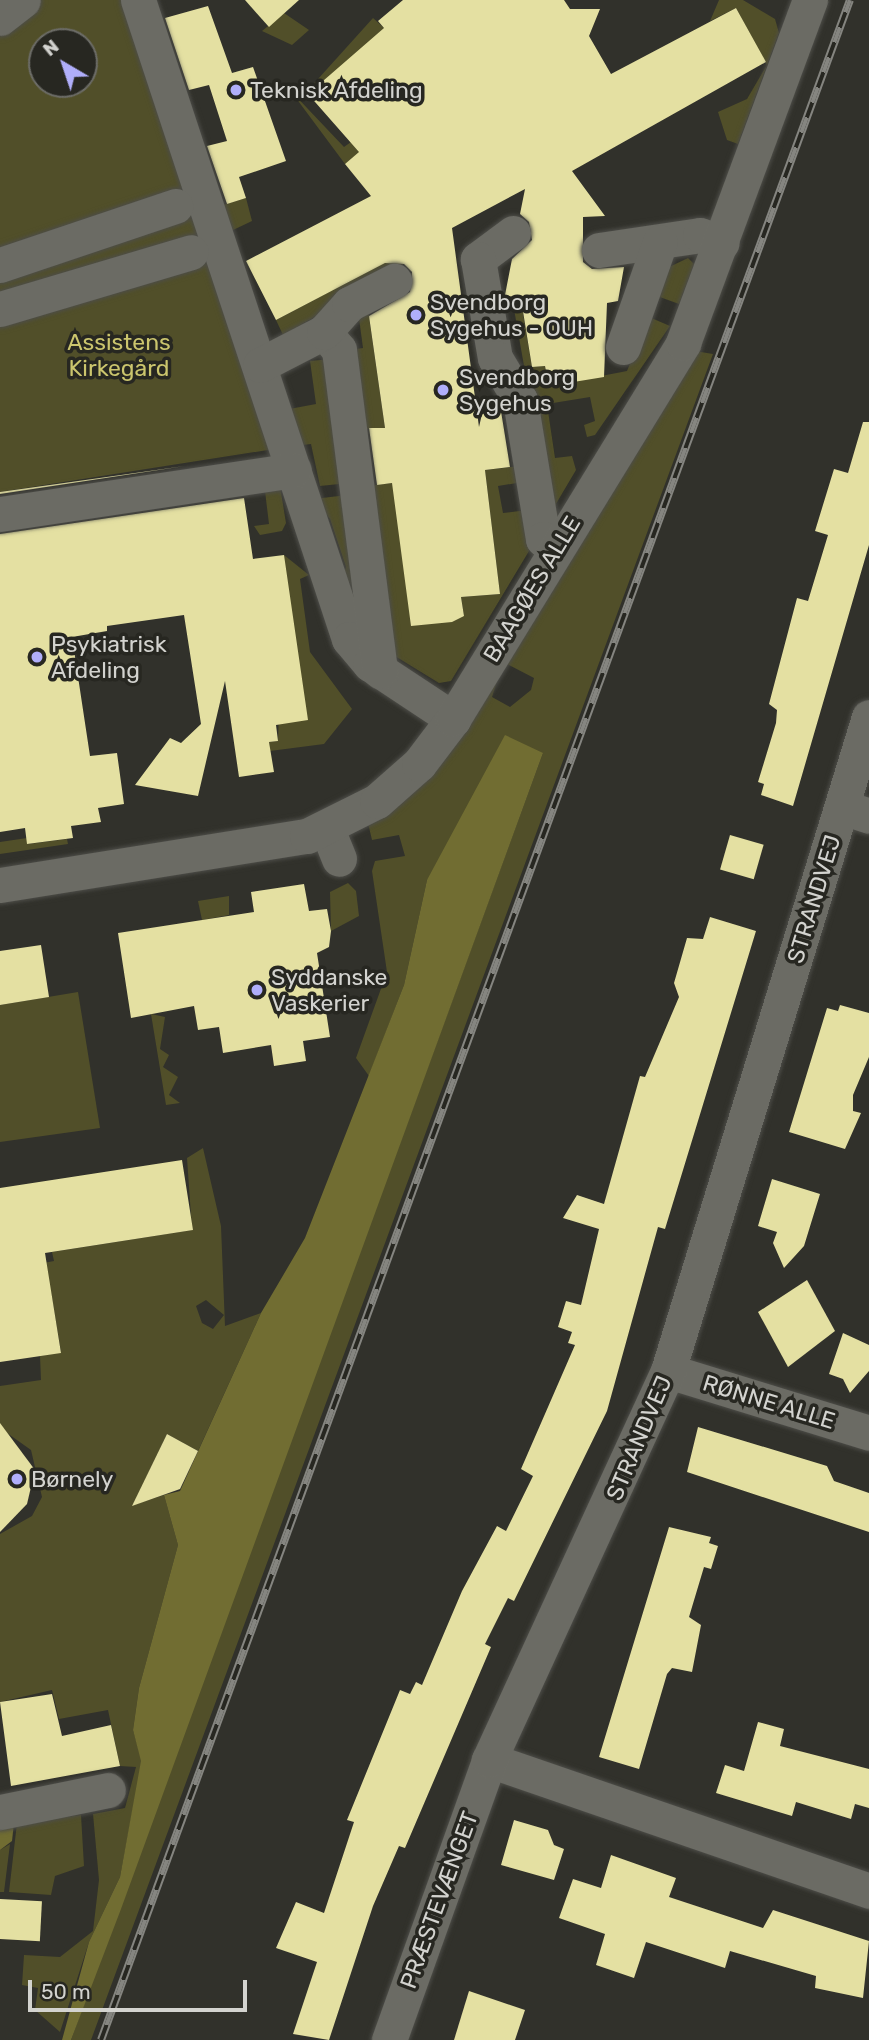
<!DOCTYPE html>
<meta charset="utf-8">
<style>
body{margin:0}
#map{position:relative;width:869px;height:2040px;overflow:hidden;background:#31312b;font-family:Rubik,sans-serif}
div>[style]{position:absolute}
.green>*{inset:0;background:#514f29;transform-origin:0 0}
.forest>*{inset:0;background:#716d32}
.building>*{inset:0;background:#e4e0a2;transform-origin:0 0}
.roads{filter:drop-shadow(0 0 2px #4d4d48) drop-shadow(0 0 2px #4d4d48)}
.minor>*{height:35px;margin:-17.5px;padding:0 17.5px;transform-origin:17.5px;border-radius:17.5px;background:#6b6b64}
.rail>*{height:8px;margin-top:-4px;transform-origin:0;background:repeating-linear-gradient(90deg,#272721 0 16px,#858580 0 32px);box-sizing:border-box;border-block:2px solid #858580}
.dots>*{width:19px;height:19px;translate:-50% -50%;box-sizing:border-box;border:4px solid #272721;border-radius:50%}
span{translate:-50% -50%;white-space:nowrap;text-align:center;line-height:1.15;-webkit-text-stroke:7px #272721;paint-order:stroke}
.poi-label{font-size:23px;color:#d3d3cf}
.left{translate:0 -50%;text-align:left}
.park-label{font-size:23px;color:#cbc56d}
.street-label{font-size:23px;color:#d3d3cf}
.north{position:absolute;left:28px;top:28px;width:70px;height:70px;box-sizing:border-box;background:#272721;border:2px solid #6c6c67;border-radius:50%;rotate:321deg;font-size:19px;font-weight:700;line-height:28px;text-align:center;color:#d3d3cf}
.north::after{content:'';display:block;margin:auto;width:24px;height:32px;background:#b0aefa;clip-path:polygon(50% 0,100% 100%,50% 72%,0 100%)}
.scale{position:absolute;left:28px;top:1980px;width:219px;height:32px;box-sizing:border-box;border:4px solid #d3d3cf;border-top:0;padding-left:9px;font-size:21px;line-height:24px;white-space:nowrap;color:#d3d3cf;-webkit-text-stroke:5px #272721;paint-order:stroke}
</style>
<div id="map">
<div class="green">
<i style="clip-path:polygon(evenodd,0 0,126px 0,274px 449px,0 492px,0 0,42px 42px,84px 42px,84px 84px,42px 84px,42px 42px)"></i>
<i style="clip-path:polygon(719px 0,743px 0,775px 19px,779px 33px,738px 144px,727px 140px,718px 112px,747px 99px,767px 65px,736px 8px,710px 21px)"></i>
<i style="clip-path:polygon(284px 13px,309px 30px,292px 45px,262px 31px)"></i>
<i style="left:373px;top:18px;width:15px;height:99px;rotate:42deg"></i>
<i style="clip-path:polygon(290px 90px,344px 147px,351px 142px,360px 152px,345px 164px)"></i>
<i style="clip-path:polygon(246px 198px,252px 221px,231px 231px,223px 205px)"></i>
<i style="clip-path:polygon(401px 254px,403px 267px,283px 335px,276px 320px)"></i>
<i style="clip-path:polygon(688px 258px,694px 264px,679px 304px,657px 296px,667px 268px)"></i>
<i style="clip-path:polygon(519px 299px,528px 300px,522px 308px,532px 367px,545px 366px,549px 386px,627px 371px,649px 317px,670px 326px,595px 435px,587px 437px,584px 425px,595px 421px,590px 397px,547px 404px,555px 458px,572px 456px,576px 470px,550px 514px,514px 309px)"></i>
<i style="clip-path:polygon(368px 310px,385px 428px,359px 429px,349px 350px,363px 348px,358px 311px)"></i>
<i style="clip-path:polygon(695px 351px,713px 354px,91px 2040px,71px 2040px,543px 753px,427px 880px,404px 985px,369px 1076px,356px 1058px,387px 972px,372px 871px,375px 861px,405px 856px,399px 835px,372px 840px,368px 823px,499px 675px,492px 697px,510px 707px,531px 690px,534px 678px,505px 663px)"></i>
<i style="clip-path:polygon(331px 359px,349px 483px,320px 486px,311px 444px,295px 446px,284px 410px,316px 404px,310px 361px)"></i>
<i style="clip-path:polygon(520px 466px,523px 482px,498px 486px,503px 513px,527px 510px,532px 546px,451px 681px,439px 683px,390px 653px,367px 486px,392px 483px,464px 616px,461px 597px,500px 594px,485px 470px)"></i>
<i style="clip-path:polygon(264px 483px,280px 486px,286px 523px,282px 531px,260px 535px,254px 526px,269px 524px)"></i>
<i style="clip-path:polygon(347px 495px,365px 636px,341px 581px,346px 567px,330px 519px,314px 499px)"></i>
<i style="clip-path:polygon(284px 555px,309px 575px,300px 579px,310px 652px,352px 709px,324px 744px,270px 751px,269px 742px,278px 741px)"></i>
<i style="clip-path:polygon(27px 838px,28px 844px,67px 839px,68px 844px,0 854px,0 842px)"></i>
<i style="clip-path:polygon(348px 883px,356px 891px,359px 916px,331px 931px,330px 892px)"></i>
<i style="clip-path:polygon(229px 896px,229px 915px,202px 920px,198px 901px)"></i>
<i style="clip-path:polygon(78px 992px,100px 1128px,0 1142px,0 1005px)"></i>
<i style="clip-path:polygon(151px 1014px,165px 1017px,160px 1049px,169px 1055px,163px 1067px,178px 1077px,169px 1095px,180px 1103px,166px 1105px)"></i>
<i style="clip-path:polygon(evenodd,203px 1148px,221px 1226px,225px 1326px,261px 1313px,198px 1451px,167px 1434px,133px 1505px,164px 1495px,178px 1545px,139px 1688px,133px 1730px,142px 1761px,120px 1877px,89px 1942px,60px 2032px,35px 2010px,38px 1988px,22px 1985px,24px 1955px,60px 1957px,93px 1931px,99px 1880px,93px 1814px,125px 1808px,136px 1767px,120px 1766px,108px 1710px,59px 1719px,52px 1690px,0 1702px,0 1534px,32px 1516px,42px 1497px,31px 1450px,0 1428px,0 1386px,41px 1380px,40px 1356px,61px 1352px,51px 1292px,38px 1264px,54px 1261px,52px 1252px,192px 1230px,187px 1158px,203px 1148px,206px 1300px,224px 1315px,213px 1329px,202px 1323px,196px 1306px,206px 1300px)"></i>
<i style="clip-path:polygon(81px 1815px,84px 1866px,55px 1876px,51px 1895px,9px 1892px,17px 1823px)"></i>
<i style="clip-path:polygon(10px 1844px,4px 1892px,0 1892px,0 1850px)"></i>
</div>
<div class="forest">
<i style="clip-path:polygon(505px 735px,543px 753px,121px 1909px,71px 2040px,62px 2040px,89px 1942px,120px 1877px,141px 1761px,133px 1730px,139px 1688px,178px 1545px,164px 1495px,180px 1491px,261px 1313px,305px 1238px,404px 985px,427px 880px)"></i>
<i style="clip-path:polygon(14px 1823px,12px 1841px,0 1850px,0 1826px)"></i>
</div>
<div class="building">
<i style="clip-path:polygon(245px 0,299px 0,269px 27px)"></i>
<i style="clip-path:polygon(403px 0,564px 0,570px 9px,600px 9px,589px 36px,611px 74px,736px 8px,766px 62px,572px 171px,605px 216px,583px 217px,583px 262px,592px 269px,624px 267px,618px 301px,607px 303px,604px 377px,549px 386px,545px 366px,532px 367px,521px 299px,505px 295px,512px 259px,532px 240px,529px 222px,520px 214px,525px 189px,452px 228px,479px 427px,482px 414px,501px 411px,510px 467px,485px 470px,500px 594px,461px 597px,464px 616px,452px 622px,411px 626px,392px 483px,377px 485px,369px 428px,385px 428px,369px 316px,410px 292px,412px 272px,404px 264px,385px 263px,276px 320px,246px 261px,371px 196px,345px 164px,359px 152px,308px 94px,384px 28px,378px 21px)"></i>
<i style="clip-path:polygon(208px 6px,232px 73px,253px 67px,286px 161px,239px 177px,246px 198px,227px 204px,207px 146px,227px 141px,209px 85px,189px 90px,165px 18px)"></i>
<i style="clip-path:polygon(863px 422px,869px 422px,869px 545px,793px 806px,761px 795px,764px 784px,758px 782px,776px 723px,777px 710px,769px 704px,797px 598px,808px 601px,828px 535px,815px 531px,834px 469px,848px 473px)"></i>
<i style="clip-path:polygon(185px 466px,0 494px,0 492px)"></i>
<i style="clip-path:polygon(244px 498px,253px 559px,284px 555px,308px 720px,276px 725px,278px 741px,269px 742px,274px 772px,239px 777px,225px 681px,198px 796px,135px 785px,170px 738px,181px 743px,201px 724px,184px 615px,107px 626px,107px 631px,72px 637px,90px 756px,117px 753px,124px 804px,98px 808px,101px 822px,71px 826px,73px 838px,27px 844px,25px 828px,0 832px,0 534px)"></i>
<i style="left:730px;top:835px;width:35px;height:36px;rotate:16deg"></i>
<i style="clip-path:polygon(304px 884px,309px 911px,327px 909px,331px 931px,329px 947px,317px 953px,330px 1037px,303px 1041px,306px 1061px,274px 1066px,271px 1045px,223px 1053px,219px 1027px,198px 1030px,194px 1006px,131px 1018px,118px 933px,254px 912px,251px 892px)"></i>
<i style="clip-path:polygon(710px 917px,756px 931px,665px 1229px,658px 1227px,607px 1411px,514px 1601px,508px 1598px,485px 1644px,491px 1647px,405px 1848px,399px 1846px,373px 1906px,329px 2040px,293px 2034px,317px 1962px,276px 1948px,296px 1902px,324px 1913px,354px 1822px,347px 1820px,400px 1690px,410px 1694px,416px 1682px,422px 1685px,462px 1591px,497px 1526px,506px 1531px,533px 1476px,521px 1469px,575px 1345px,568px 1343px,572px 1332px,558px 1327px,566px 1301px,581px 1305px,599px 1229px,563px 1218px,577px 1195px,604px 1204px,640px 1076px,645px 1077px,679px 997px,674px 983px,687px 938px,703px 939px)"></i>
<i style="clip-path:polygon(41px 945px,49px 997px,0 1005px,0 951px)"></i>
<i style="clip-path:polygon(840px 1005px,869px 1013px,869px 1057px,853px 1095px,853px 1111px,861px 1113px,845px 1149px,789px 1132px,827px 1008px,838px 1011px)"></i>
<i style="clip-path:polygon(182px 1160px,193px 1230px,45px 1253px,61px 1353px,0 1362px,0 1188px)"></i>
<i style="clip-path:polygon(772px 1179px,820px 1194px,804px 1246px,784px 1268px,773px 1243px,777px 1232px,758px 1226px)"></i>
<i style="clip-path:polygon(807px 1280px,835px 1331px,788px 1367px,758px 1312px)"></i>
<i style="clip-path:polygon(843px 1333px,869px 1345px,869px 1371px,850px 1393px,843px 1379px,829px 1374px)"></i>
<i style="clip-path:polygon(0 1423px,35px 1470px,27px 1504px,0 1532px)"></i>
<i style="clip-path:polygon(698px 1427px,827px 1466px,834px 1481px,869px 1493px,869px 1532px,687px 1472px)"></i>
<i style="clip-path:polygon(167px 1434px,198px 1451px,180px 1489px,132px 1506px)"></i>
<i style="clip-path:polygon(669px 1527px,711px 1537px,709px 1543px,718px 1546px,711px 1569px,704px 1567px,689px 1617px,701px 1625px,692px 1672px,672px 1668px,667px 1674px,639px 1769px,599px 1757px)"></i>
<i style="clip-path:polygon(52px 1694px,62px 1736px,111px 1725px,120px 1766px,11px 1786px,0 1702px)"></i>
<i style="clip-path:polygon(758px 1722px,784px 1729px,780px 1746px,869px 1769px,869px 1808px,855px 1804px,851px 1819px,796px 1802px,792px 1816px,716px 1793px,725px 1765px,744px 1771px)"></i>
<i style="clip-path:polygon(514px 1820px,548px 1830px,554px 1845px,564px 1849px,554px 1880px,501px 1865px)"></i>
<i style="clip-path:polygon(611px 1855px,676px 1878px,669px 1897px,763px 1928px,773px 1910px,869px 1941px,863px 1998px,815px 1988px,816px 1976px,730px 1951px,725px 1968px,646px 1942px,634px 1978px,596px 1965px,605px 1934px,559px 1918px,573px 1879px,601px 1888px)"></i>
<i style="left:0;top:1899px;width:42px;height:40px;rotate:3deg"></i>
<i style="clip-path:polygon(469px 1991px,525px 2010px,515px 2040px,454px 2040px)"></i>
</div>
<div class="roads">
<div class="minor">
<i style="left:138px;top:0;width:673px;rotate:71.73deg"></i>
<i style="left:349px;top:639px;width:33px;rotate:50deg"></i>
<i style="left:370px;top:664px;width:100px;rotate:33.5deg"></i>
<i style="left:0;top:18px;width:29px;rotate:-38deg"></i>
<i style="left:513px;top:233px;width:44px;rotate:143.4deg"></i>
<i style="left:478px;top:259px;width:100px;rotate:80.3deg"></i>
<i style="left:495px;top:358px;width:49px;rotate:59.2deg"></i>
<i style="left:520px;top:400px;width:141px;rotate:80.6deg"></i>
<i style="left:543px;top:539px;width:16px;rotate:43deg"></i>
<i style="left:599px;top:250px;width:102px;rotate:-8.4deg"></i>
<i style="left:700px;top:235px;width:23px;rotate:20deg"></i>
<i style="left:0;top:265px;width:185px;rotate:-18.6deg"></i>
<i style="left:0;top:309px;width:199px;rotate:-16.6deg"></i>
<i style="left:324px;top:332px;width:23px;rotate:50deg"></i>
<i style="left:339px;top:350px;width:324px;rotate:82.7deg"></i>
<i style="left:623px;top:347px;width:111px;rotate:-70.6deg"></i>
<i style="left:260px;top:365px;width:72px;rotate:-27.3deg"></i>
<i style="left:324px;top:332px;width:38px;rotate:-48deg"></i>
<i style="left:349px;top:304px;width:51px;rotate:-27.1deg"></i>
<i style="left:0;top:514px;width:297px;rotate:-8.5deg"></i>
<i style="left:842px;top:807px;width:28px;rotate:18deg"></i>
<i style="left:327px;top:829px;width:32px;rotate:68deg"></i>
<i style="left:0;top:885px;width:311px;rotate:-9.1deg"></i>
<i style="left:307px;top:836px;width:78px;rotate:-26.6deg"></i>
<i style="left:377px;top:801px;width:56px;rotate:-41.4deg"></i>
<i style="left:419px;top:764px;width:56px;rotate:-52.9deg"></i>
<i style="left:453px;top:719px;width:441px;rotate:-58.5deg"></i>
<i style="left:683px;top:343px;width:366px;rotate:-69.7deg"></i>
<i style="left:668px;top:1371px;width:210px;rotate:17.1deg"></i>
<i style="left:489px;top:1760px;width:402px;rotate:19deg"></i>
<i style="left:0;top:1812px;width:110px;rotate:-11.5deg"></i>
<i style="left:389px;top:2040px;width:297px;rotate:-70.3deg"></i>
<i style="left:489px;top:1760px;width:428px;rotate:-65.3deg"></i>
<i style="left:668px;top:1371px;width:684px;rotate:-72.92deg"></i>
</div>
</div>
<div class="rail">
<i style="left:101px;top:2040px;width:2173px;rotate:-69.84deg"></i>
</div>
<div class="dots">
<i style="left:236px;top:90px;background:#b0aefa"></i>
<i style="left:416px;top:315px;background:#b0aefa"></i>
<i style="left:443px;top:390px;background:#b0aefa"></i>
<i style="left:37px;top:657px;background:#b0aefa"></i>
<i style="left:257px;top:990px;background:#b0aefa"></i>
<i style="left:17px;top:1479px;background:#b0aefa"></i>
</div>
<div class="poi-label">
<span class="left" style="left:250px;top:90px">Teknisk Afdeling</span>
<span class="left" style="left:430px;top:315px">Svendborg<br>Sygehus - OUH</span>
<span class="left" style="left:459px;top:390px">Svendborg<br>Sygehus</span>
<span class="left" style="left:51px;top:657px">Psykiatrisk<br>Afdeling</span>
<span class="left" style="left:271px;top:990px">Syddanske<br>Vaskerier</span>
<span class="left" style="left:31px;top:1479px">Børnely</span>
</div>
<div class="park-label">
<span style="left:119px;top:355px">Assistens<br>Kirkegård</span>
</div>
<div class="street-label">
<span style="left:532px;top:589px;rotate:-59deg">BAAGØES ALLE</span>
<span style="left:814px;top:899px;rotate:-73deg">STRANDVEJ</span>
<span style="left:769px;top:1402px;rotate:17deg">RØNNE ALLE</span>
<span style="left:639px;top:1438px;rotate:-67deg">STRANDVEJ</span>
<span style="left:439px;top:1900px;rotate:-70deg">PRÆSTEVÆNGET</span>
</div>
<div class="north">N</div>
<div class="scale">50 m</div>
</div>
